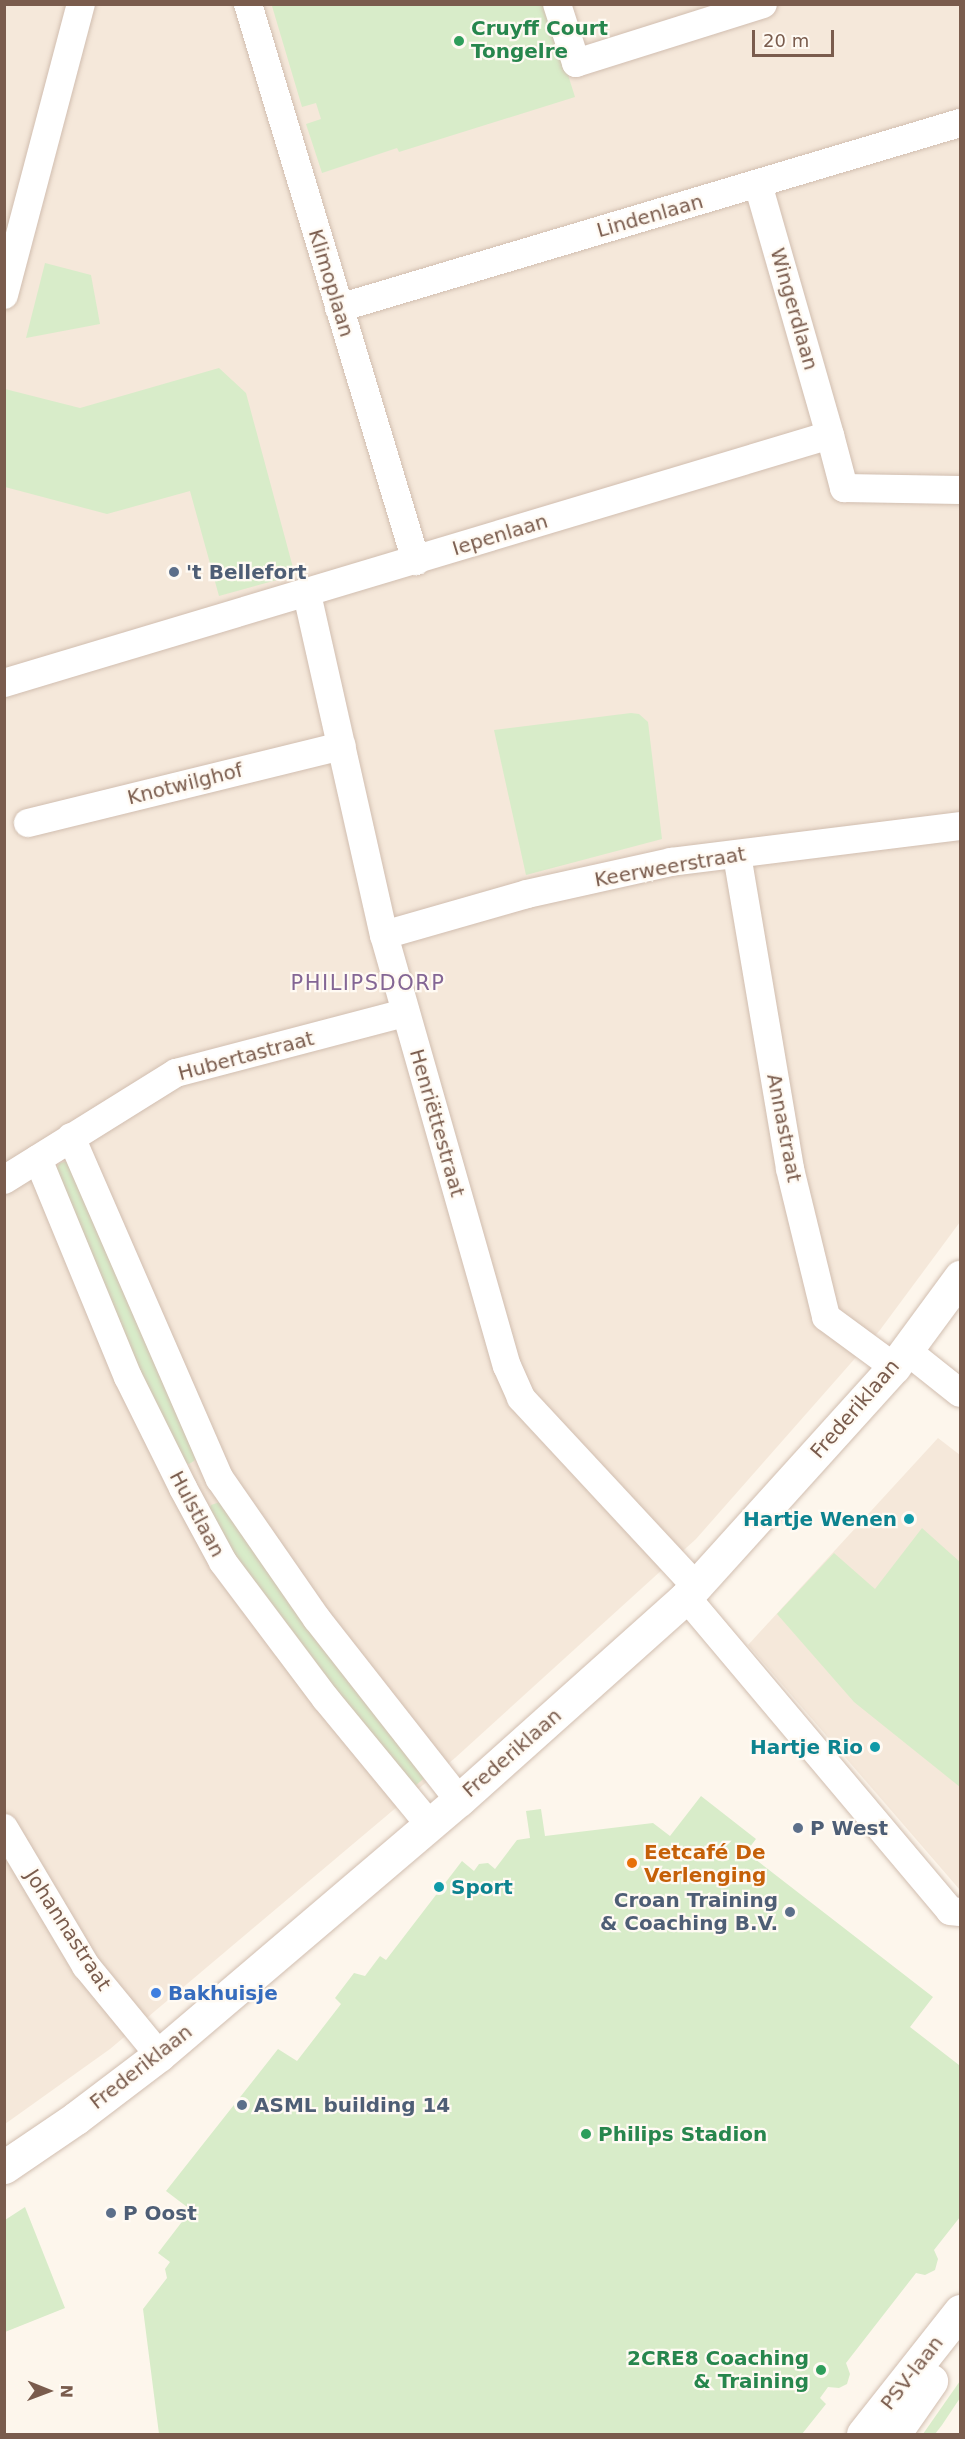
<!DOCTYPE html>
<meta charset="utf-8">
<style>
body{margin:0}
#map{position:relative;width:965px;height:2439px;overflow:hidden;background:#fdf6ec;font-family:"DejaVu Sans",sans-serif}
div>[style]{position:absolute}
.residential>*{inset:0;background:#f5e8da}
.green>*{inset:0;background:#d8ecc9}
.roads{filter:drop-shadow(0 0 2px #d1beb0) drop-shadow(0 0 2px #d1beb0)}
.minor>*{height:28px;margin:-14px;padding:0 14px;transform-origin:14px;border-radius:14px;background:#fff}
.tertiary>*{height:33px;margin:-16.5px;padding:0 16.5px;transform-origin:16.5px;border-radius:16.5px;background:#fff}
.secondary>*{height:33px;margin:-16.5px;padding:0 16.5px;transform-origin:16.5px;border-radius:16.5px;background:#fff}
.dots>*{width:16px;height:16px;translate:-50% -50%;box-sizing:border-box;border:3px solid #fffaf3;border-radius:50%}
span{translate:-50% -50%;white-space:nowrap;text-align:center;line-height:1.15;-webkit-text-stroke:4.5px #fffaf3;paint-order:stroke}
.leisure-label{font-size:20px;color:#27864d;font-weight:700}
.left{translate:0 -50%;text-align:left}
.right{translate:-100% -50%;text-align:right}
.street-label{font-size:20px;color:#7a5c4d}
.service-label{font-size:20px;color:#4e5e75;font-weight:700}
.culture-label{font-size:20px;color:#0d838f;font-weight:700}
.food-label{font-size:20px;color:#c56008;font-weight:700}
.shop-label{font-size:20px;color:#366cbe;font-weight:700}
.neighbourhood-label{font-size:21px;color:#846695;letter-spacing:1.5px}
.frame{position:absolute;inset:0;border:6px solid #7a5c4d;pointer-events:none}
.north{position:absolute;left:18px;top:2361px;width:60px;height:60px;-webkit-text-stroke:4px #fffaf3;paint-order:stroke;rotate:91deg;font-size:16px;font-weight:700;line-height:24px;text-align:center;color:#7a5c4d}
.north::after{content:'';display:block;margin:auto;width:21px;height:27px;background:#7a5c4d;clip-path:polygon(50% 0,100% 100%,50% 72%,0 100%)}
.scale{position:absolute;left:752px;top:30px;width:82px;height:27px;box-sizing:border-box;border:3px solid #7a5c4d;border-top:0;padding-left:8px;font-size:18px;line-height:21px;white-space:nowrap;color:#7a5c4d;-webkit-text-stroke:4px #fffaf3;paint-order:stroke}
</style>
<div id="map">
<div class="residential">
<i style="clip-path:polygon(5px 5px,960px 5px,960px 1222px,880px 1330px,696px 1539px,455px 1758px,110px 2049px,5px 2124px)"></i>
<i style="clip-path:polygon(938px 1438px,960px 1455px,960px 1890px,748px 1645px)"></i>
</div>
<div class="green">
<i style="clip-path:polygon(277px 4px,546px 5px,575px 97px,399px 152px,397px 148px,322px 173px,306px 124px,321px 119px,316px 103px,302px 107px,272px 6px)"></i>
<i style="clip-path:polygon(45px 263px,91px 275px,100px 324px,26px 338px)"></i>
<i style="clip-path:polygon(219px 368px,246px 393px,295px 575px,219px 596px,190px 491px,107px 514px,5px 487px,5px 389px,80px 408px)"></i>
<i style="clip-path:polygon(631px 713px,639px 714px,648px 722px,662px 839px,526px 875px,494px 730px)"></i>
<i style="clip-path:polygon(69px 1161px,198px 1449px,194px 1461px,189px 1464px,179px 1461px,55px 1170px,60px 1163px)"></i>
<i style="clip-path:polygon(223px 1501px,427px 1776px,410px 1790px,235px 1561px,208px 1513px,211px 1505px)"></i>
<i style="clip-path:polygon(922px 1528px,960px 1562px,960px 1787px,854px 1702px,777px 1614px,834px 1553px,875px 1589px)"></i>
<i style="clip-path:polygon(701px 1796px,756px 1839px,746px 1852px,933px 1997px,910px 2027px,959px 2065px,960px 2217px,934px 2250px,938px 2259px,935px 2270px,925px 2275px,916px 2273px,846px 2363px,850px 2374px,847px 2384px,839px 2388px,828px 2387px,820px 2398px,826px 2404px,802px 2434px,159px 2434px,143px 2309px,167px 2278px,165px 2269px,170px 2262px,158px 2253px,191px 2210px,166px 2191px,278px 2049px,297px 2061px,341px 2004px,335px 1998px,354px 1973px,365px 1976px,380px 1956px,386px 1960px,462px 1861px,474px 1871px,479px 1864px,488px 1863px,495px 1869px,517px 1840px,530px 1838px,526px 1811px,541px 1809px,545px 1836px,653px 1823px,670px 1836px)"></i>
<i style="clip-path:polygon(25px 2207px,65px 2308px,5px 2332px,5px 2220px)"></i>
<i style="clip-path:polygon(960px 2381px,960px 2398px,942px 2425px,935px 2434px,923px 2434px)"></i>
</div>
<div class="roads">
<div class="minor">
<i style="left:248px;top:4px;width:582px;rotate:73.22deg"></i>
<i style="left:557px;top:4px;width:62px;rotate:72.1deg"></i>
<i style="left:576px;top:63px;width:196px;rotate:-17.5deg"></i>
<i style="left:758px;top:184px;width:261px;rotate:74deg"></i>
<i style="left:4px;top:295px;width:301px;rotate:-75.2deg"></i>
<i style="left:339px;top:308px;width:648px;rotate:-16.59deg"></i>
<i style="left:307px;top:594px;width:350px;rotate:77.3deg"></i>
<i style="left:384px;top:935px;width:448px;rotate:74.1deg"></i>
<i style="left:507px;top:1366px;width:35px;rotate:66deg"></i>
<i style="left:521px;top:1398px;width:257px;rotate:47.1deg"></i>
<i style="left:4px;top:683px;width:862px;rotate:-16.71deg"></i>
<i style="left:830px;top:435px;width:55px;rotate:75.2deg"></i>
<i style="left:844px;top:488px;width:116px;rotate:1deg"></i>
<i style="left:28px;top:823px;width:323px;rotate:-13.8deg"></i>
<i style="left:737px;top:855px;width:318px;rotate:80.4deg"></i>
<i style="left:790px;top:1169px;width:152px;rotate:76.3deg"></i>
<i style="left:826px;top:1317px;width:84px;rotate:36.3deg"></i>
<i style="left:384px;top:935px;width:149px;rotate:-16deg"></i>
<i style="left:527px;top:894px;width:148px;rotate:-12.5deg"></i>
<i style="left:671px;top:862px;width:291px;rotate:-7.1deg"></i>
<i style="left:71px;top:1137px;width:373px;rotate:66.5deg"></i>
<i style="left:220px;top:1479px;width:170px;rotate:55.3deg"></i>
<i style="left:317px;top:1619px;width:230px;rotate:51.9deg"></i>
<i style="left:38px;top:1159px;width:236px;rotate:67.6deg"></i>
<i style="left:128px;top:1377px;width:124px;rotate:63.6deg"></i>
<i style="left:183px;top:1488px;width:84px;rotate:61.6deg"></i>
<i style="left:223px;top:1562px;width:171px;rotate:53.1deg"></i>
<i style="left:326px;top:1699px;width:163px;rotate:50.5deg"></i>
<i style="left:4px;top:1180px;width:203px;rotate:-31.9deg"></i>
<i style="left:176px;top:1073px;width:237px;rotate:-14.7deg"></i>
<i style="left:906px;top:1350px;width:69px;rotate:38.5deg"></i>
<i style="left:686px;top:1597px;width:410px;rotate:49.9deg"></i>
<i style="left:950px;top:1911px;width:10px;rotate:6deg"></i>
<i style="left:4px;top:1828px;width:161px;rotate:59.3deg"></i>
<i style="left:86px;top:1966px;width:115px;rotate:50.6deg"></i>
</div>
<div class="tertiary">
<i style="left:4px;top:2167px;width:87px;rotate:-34.2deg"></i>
<i style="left:76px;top:2118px;width:104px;rotate:-37.2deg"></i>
<i style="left:159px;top:2055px;width:394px;rotate:-40.4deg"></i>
<i style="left:459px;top:1800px;width:305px;rotate:-41.8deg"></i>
<i style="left:686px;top:1597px;width:310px;rotate:-47.9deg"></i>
<i style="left:894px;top:1367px;width:112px;rotate:-53.7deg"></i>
</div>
<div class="secondary">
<i style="left:863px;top:2434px;width:157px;rotate:-51.7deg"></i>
<i style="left:894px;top:2434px;width:65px;rotate:-55.1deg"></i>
</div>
</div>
<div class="dots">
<i style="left:459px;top:41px;background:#2e9e5b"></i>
<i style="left:174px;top:572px;background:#5c6f8a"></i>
<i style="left:909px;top:1519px;background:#0f9aa8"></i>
<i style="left:875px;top:1747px;background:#0f9aa8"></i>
<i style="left:798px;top:1828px;background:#5c6f8a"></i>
<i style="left:632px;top:1863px;background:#e8710a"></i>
<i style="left:439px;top:1887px;background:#0f9aa8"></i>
<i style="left:790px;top:1912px;background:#5c6f8a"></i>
<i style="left:156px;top:1993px;background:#3f7fe0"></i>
<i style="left:242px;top:2105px;background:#5c6f8a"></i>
<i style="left:586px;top:2134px;background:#2e9e5b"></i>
<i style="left:111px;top:2213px;background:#5c6f8a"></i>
<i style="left:821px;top:2370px;background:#2e9e5b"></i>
</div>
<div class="leisure-label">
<span class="left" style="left:471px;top:40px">Cruyff Court<br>Tongelre</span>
<span class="left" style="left:598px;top:2134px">Philips Stadion</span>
<span class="right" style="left:809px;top:2370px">2CRE8 Coaching<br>&amp; Training</span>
</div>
<div class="street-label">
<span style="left:650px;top:216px;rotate:-16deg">Lindenlaan</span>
<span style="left:331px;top:283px;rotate:73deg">Klimoplaan</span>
<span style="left:794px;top:309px;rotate:74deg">Wingerdlaan</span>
<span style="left:500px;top:535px;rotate:-17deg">Iepenlaan</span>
<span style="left:185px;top:784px;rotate:-14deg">Knotwilghof</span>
<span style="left:670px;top:867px;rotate:-10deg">Keerweerstraat</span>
<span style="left:246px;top:1056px;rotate:-15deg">Hubertastraat</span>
<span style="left:437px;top:1123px;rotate:74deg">Henriëttestraat</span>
<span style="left:784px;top:1128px;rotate:79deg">Annastraat</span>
<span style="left:855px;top:1409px;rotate:-49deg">Frederiklaan</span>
<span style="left:197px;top:1514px;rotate:62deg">Hulstlaan</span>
<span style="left:512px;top:1753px;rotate:-41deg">Frederiklaan</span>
<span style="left:68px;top:1930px;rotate:57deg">Johannastraat</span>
<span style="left:141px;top:2067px;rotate:-38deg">Frederiklaan</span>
<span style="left:912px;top:2373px;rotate:-52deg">PSV-laan</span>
</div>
<div class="service-label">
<span class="left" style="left:186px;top:572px">'t Bellefort</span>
<span class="left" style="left:810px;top:1828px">P West</span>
<span class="right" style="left:778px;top:1912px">Croan Training<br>&amp; Coaching B.V.</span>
<span class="left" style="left:254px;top:2105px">ASML building 14</span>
<span class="left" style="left:123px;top:2213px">P Oost</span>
</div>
<div class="culture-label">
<span class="right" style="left:897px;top:1519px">Hartje Wenen</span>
<span class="right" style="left:863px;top:1747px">Hartje Rio</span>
<span class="left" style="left:451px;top:1887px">Sport</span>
</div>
<div class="food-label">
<span class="left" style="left:644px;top:1864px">Eetcafé De<br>Verlenging</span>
</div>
<div class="shop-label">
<span class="left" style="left:168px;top:1993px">Bakhuisje</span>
</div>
<div class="neighbourhood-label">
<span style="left:368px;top:983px">PHILIPSDORP</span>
</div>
<div class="frame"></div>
<div class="north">N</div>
<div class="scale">20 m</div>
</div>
